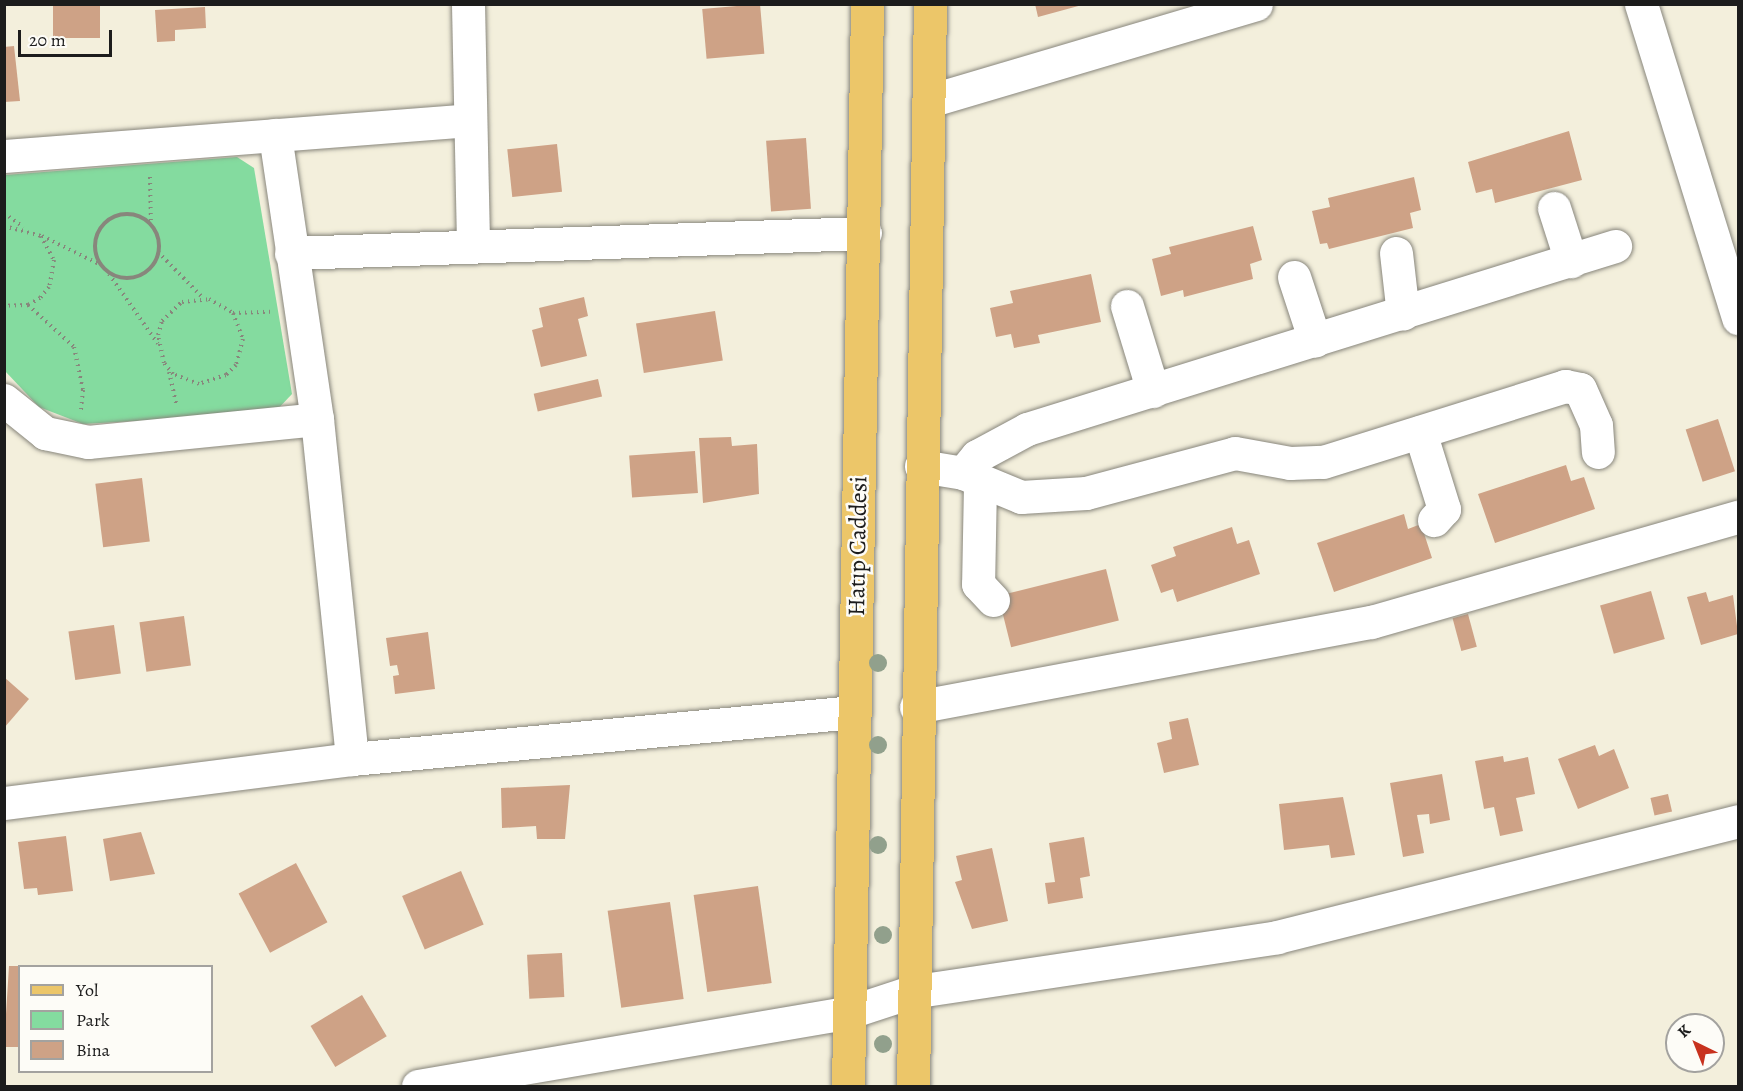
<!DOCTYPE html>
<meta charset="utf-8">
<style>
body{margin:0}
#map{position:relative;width:1743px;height:1091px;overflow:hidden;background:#f3efdc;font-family:Alegreya,serif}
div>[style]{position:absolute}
.green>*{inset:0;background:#84db9f}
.building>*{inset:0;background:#cea286;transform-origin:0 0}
.path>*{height:4px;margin-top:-2px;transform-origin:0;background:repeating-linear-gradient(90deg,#88867c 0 1.5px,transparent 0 6px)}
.path>.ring{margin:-2px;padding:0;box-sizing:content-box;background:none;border:4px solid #88867c;border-radius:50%}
.roads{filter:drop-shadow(0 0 2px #88867c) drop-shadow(0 0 2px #88867c)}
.minor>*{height:33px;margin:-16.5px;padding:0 16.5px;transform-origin:16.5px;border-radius:16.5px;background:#fff}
.major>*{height:33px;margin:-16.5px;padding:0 16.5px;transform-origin:16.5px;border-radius:16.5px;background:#ecc669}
.trees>*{width:18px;height:18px;margin:-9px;border-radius:50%;background:#91a08c}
span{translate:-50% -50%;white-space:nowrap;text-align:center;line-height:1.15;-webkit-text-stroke:5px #fdfcf7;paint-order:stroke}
.street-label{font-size:24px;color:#1c1c1c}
.frame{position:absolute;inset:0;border:6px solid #1c1c1c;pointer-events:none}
.legend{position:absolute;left:18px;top:965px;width:195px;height:108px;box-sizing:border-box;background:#fdfcf7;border:2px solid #a3a29f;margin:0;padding:8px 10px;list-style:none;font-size:18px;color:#1c1c1c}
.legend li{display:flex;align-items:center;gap:12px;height:30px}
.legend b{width:30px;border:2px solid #a3a29f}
.north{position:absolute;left:1665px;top:1013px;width:60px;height:60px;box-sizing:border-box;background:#fdfcf7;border:2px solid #a3a29f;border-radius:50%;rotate:317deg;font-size:16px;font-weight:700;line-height:24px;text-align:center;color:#1c1c1c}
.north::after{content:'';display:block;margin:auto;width:21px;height:27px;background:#c8321e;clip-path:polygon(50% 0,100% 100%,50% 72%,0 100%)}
.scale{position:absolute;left:18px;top:30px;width:94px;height:27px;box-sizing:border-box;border:3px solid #1c1c1c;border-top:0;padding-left:8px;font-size:18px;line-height:21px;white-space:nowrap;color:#1c1c1c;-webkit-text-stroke:4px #fdfcf7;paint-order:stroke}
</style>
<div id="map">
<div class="green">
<i style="clip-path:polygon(237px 157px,254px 168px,292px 394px,274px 413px,83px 424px,39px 407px,5px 371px,5px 175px)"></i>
</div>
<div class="building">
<i style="left:53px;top:4px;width:47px;height:34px"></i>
<i style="left:760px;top:4px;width:50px;height:58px;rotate:85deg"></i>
<i style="clip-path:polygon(1035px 4px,1082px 4px,1082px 5px,1038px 17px)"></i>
<i style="clip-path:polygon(205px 7px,206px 28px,175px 30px,175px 41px,157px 42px,155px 10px)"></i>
<i style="clip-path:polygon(14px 46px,20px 101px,4px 102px,4px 47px)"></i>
<i style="clip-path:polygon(1569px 131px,1582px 180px,1495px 203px,1492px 189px,1476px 193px,1468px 162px)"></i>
<i style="left:806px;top:138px;width:71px;height:40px;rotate:86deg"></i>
<i style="left:557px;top:144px;width:48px;height:50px;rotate:84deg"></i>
<i style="clip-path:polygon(1414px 177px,1421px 210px,1410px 213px,1413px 228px,1329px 249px,1327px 243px,1320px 244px,1312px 211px,1330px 207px,1328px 198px)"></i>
<i style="clip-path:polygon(1253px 226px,1262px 260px,1250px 264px,1253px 279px,1184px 297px,1183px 290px,1161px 296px,1152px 259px,1171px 254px,1169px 247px)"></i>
<i style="clip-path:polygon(1091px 274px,1101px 322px,1038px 335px,1040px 343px,1014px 348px,1011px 334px,996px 337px,990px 308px,1013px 303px,1010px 291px)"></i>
<i style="clip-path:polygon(584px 297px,588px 316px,578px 319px,587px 356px,541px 367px,532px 330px,543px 327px,539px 308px)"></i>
<i style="left:715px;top:311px;width:50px;height:80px;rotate:81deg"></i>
<i style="left:598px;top:379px;width:18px;height:66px;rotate:77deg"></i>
<i style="left:1718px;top:419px;width:55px;height:34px;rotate:72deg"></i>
<i style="clip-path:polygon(731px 437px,732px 446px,757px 444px,759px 494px,703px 503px,699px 438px)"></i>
<i style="left:695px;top:451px;width:42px;height:66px;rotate:86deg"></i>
<i style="clip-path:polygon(1566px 465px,1571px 481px,1584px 477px,1595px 509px,1495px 543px,1478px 494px)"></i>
<i style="left:142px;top:478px;width:64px;height:47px;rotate:83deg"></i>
<i style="clip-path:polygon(1404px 514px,1408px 529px,1421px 524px,1432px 558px,1334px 592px,1317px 543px)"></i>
<i style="clip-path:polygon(1232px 527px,1237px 544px,1249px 540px,1260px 574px,1177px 602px,1173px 589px,1161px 593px,1151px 565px,1176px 556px,1173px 547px)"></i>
<i style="left:1106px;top:569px;width:53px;height:111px;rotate:76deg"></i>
<i style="left:1651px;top:591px;width:50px;height:53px;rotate:74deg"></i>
<i style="clip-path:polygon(1706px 592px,1709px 602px,1733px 595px,1738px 634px,1701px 645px,1687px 597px)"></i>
<i style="left:1468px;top:614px;width:34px;height:16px;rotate:75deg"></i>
<i style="left:184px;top:616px;width:50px;height:45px;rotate:82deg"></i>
<i style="left:114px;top:625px;width:49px;height:46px;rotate:82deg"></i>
<i style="clip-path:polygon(428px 632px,435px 689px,395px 694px,393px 676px,399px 675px,397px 665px,390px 666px,386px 638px)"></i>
<i style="clip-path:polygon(4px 677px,29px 699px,4px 728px)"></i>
<i style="clip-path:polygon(1188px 718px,1199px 765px,1164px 773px,1157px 743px,1172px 739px,1169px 722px)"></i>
<i style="clip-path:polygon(1595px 745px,1599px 756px,1614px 749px,1629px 788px,1578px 809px,1558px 759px)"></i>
<i style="clip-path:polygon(1503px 756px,1504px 762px,1528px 757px,1535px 794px,1516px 798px,1523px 831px,1500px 836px,1494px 807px,1484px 809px,1475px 761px)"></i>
<i style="clip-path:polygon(1442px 774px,1450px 820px,1430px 824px,1429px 814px,1417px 815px,1424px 853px,1403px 857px,1390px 783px)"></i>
<i style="clip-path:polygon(570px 785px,565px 839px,537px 839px,536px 826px,502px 828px,501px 788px)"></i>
<i style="left:1668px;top:794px;width:18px;height:18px;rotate:77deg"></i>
<i style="clip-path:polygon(1343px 797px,1355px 855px,1331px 858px,1329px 845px,1284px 850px,1279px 804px)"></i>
<i style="clip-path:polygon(141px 832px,155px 874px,110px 881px,103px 839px)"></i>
<i style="clip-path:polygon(66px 836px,73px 891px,38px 895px,37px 888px,24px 889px,18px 842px)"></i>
<i style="clip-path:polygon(1084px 837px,1090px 876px,1080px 878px,1083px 898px,1048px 904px,1045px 883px,1055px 882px,1049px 843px)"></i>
<i style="clip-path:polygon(992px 848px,1008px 921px,972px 929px,955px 882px,962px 880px,956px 856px)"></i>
<i style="left:296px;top:863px;width:67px;height:65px;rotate:62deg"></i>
<i style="left:461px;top:871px;width:58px;height:64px;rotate:67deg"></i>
<i style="left:758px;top:886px;width:98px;height:65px;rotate:82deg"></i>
<i style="left:670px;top:902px;width:98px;height:63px;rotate:82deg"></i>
<i style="left:562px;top:953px;width:44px;height:35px;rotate:87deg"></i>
<i style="clip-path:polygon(9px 966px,20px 966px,20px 1047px,4px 1047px)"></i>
<i style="left:362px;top:995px;width:48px;height:60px;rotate:59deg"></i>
</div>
<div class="path">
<i style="left:150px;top:177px;width:47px;rotate:88.8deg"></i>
<i style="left:4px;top:213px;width:24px;rotate:36deg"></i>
<i class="ring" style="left:95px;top:214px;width:60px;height:60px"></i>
<i style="left:4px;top:226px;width:38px;rotate:15deg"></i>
<i style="left:41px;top:236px;width:27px;rotate:62deg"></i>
<i style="left:54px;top:260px;width:27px;rotate:100deg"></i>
<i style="left:49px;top:287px;width:14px;rotate:129deg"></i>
<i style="left:40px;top:298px;width:14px;rotate:150deg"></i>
<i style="left:28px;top:305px;width:24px;rotate:178deg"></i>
<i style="left:42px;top:236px;width:64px;rotate:26.2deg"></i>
<i style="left:158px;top:252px;width:64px;rotate:45.6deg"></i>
<i style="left:109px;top:274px;width:85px;rotate:55deg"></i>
<i style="left:28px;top:305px;width:62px;rotate:42.4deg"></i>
<i style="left:74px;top:347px;width:44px;rotate:78.2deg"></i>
<i style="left:83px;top:390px;width:20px;rotate:96deg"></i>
<i style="left:233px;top:313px;width:28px;rotate:69deg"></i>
<i style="left:243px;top:339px;width:27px;rotate:105deg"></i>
<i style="left:236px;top:365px;width:14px;rotate:135deg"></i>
<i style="left:226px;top:375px;width:28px;rotate:162deg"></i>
<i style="left:199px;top:384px;width:28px;rotate:-159deg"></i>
<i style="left:173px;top:374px;width:14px;rotate:-129deg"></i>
<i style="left:164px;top:363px;width:29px;rotate:-102deg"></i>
<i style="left:158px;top:335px;width:15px;rotate:-74deg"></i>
<i style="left:162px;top:321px;width:28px;rotate:-44deg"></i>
<i style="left:182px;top:302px;width:27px;rotate:-6deg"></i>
<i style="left:209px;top:299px;width:28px;rotate:30deg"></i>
<i style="left:233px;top:313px;width:37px;rotate:-2deg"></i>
<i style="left:169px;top:372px;width:32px;rotate:77deg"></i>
</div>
<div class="roads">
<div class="minor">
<i style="left:468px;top:4px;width:242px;rotate:88.8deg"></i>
<i style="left:1641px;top:4px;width:329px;rotate:72.8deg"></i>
<i style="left:929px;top:101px;width:341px;rotate:-16.5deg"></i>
<i style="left:275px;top:135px;width:287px;rotate:81.6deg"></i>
<i style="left:317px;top:419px;width:342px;rotate:84.1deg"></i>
<i style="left:4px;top:156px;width:467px;rotate:-4.4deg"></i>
<i style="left:1554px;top:208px;width:56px;rotate:72.2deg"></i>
<i style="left:291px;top:253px;width:574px;rotate:-2deg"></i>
<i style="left:1396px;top:253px;width:61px;rotate:83.5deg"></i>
<i style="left:1294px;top:277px;width:67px;rotate:71.8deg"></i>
<i style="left:1127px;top:306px;width:89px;rotate:73deg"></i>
<i style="left:4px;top:400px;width:53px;rotate:38.8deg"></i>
<i style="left:45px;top:433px;width:44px;rotate:11.8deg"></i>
<i style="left:88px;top:442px;width:230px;rotate:-5.7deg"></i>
<i style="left:1420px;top:432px;width:81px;rotate:72.7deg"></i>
<i style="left:1444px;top:509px;width:15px;rotate:132deg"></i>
<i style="left:921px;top:466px;width:43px;rotate:9.5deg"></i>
<i style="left:963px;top:473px;width:63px;rotate:22.5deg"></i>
<i style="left:1021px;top:497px;width:65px;rotate:-3.5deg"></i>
<i style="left:1086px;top:493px;width:154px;rotate:-15deg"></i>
<i style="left:1235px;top:453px;width:56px;rotate:10.3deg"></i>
<i style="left:1290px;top:463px;width:33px;rotate:-2deg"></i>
<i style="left:1323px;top:462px;width:254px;rotate:-17.4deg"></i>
<i style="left:1565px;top:386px;width:15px;rotate:11deg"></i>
<i style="left:1580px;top:389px;width:39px;rotate:66deg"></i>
<i style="left:1596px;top:425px;width:27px;rotate:86deg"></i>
<i style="left:963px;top:473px;width:22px;rotate:-51deg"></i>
<i style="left:977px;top:456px;width:57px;rotate:-28.4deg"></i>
<i style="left:1027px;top:429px;width:616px;rotate:-17.29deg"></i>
<i style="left:980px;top:484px;width:100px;rotate:91.1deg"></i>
<i style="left:978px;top:584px;width:22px;rotate:47deg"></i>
<i style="left:916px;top:707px;width:463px;rotate:-10.6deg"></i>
<i style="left:1371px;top:622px;width:382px;rotate:-16deg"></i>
<i style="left:4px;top:803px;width:351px;rotate:-7.2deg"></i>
<i style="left:352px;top:759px;width:504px;rotate:-5.35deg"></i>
<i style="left:418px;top:1086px;width:435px;rotate:-9.7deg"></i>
<i style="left:847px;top:1013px;width:67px;rotate:-18.2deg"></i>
<i style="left:911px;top:992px;width:370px;rotate:-8.5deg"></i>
<i style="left:1277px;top:937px;width:475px;rotate:-14.1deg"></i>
</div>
<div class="major">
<i style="left:848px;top:1086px;width:1082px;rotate:-88.99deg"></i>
<i style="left:913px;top:1086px;width:1082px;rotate:-89.1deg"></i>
</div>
</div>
<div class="trees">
<i style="left:878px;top:663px"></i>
<i style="left:878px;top:745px"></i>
<i style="left:878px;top:845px"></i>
<i style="left:883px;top:935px"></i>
<i style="left:883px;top:1044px"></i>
</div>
<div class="street-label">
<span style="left:858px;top:546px;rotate:-89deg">Hatıp Caddesi</span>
</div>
<div class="frame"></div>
<ul class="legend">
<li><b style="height:8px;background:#ecc669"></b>Yol</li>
<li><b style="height:16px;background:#84db9f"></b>Park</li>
<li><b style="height:16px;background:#cea286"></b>Bina</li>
</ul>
<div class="north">K</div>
<div class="scale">20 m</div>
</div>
